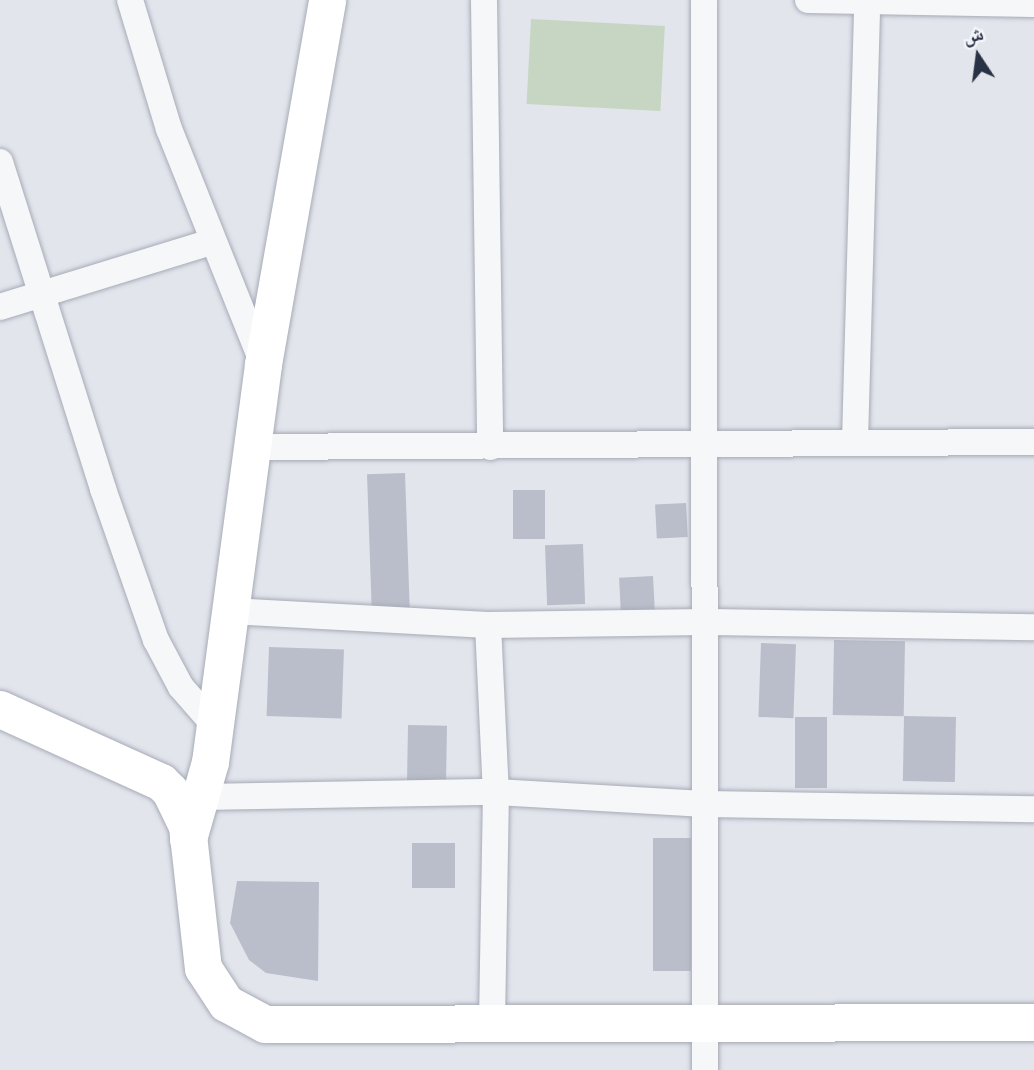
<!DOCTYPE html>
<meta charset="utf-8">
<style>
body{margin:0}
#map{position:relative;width:1034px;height:1070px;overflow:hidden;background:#e2e5ec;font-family:Cabin,"Noto Naskh Arabic",sans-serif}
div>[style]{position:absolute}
.green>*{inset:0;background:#c6d6c3;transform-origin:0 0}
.building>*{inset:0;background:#b9beca;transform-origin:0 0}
.roads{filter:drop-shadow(0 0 2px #a7abb7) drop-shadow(0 0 2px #a7abb7)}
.street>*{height:26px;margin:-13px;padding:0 13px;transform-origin:13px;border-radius:13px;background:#f6f7f9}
.secondary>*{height:37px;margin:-18.5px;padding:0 18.5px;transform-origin:18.5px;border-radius:18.5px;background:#fff}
span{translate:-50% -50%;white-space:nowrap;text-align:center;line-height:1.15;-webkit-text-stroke:7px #f2f4f9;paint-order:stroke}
.north{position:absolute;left:943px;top:21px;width:70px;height:70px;-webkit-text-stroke:5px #f2f4f9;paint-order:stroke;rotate:347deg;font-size:19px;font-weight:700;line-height:28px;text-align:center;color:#293145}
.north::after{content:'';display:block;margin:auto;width:24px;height:32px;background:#293145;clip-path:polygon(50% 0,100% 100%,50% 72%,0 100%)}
</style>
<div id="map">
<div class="green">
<i style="left:531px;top:19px;width:134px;height:85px;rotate:3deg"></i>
</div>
<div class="building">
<i style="left:405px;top:473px;width:136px;height:38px;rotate:88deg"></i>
<i style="left:513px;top:490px;width:32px;height:49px"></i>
<i style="left:686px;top:503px;width:34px;height:31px;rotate:87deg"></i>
<i style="left:583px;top:544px;width:60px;height:38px;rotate:88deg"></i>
<i style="left:653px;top:576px;width:34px;height:34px;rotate:87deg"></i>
<i style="left:834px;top:640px;width:71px;height:75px;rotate:1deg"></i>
<i style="left:761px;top:643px;width:35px;height:74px;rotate:2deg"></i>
<i style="left:269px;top:647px;width:75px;height:69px;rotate:2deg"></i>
<i style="left:904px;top:716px;width:52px;height:65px;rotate:1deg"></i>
<i style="left:795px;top:717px;width:32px;height:71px"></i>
<i style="left:408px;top:725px;width:39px;height:55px;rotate:1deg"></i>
<i style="left:653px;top:838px;width:38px;height:133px"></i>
<i style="left:455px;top:843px;width:45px;height:43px;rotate:90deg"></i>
<i style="clip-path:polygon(237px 881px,319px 882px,318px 981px,266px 973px,249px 960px,230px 923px)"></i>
</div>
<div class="roads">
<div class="street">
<i style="left:130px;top:0;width:135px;rotate:73.2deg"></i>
<i style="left:169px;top:129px;width:253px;rotate:68.2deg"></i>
<i style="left:484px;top:0;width:447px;rotate:89.2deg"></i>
<i style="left:704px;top:0;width:1070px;rotate:89.95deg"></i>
<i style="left:808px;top:0;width:226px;rotate:1deg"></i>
<i style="left:0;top:162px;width:343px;rotate:72.5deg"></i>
<i style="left:103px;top:489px;width:160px;rotate:70.7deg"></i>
<i style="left:156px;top:640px;width:53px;rotate:62deg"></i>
<i style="left:181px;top:687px;width:53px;rotate:48.8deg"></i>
<i style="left:0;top:307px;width:221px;rotate:-17.1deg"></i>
<i style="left:855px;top:441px;width:441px;rotate:-88.4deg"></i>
<i style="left:251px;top:447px;width:783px;rotate:-0.37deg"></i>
<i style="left:230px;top:611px;width:258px;rotate:3.1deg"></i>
<i style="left:488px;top:625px;width:217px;rotate:-0.8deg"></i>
<i style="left:705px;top:622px;width:329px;rotate:0.9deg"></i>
<i style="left:488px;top:625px;width:167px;rotate:87.3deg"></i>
<i style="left:496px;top:792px;width:233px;rotate:91deg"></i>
<i style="left:202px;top:797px;width:294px;rotate:-1deg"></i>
<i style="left:496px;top:792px;width:209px;rotate:3.3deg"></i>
<i style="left:705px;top:804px;width:329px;rotate:0.9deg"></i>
</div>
<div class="secondary">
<i style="left:0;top:709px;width:177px;rotate:24.4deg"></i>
<i style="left:161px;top:782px;width:13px;rotate:45deg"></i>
<i style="left:170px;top:791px;width:39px;rotate:64deg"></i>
<i style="left:187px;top:826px;width:143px;rotate:83.6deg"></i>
<i style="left:203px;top:968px;width:42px;rotate:56.7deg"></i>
<i style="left:226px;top:1003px;width:44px;rotate:28.3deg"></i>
<i style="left:265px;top:1024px;width:769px;rotate:-0.15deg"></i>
<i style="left:188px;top:839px;width:80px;rotate:-74.1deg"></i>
<i style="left:210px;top:762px;width:402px;rotate:-82.4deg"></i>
<i style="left:263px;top:364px;width:370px;rotate:-80deg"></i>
</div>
</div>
<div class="north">ش</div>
</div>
